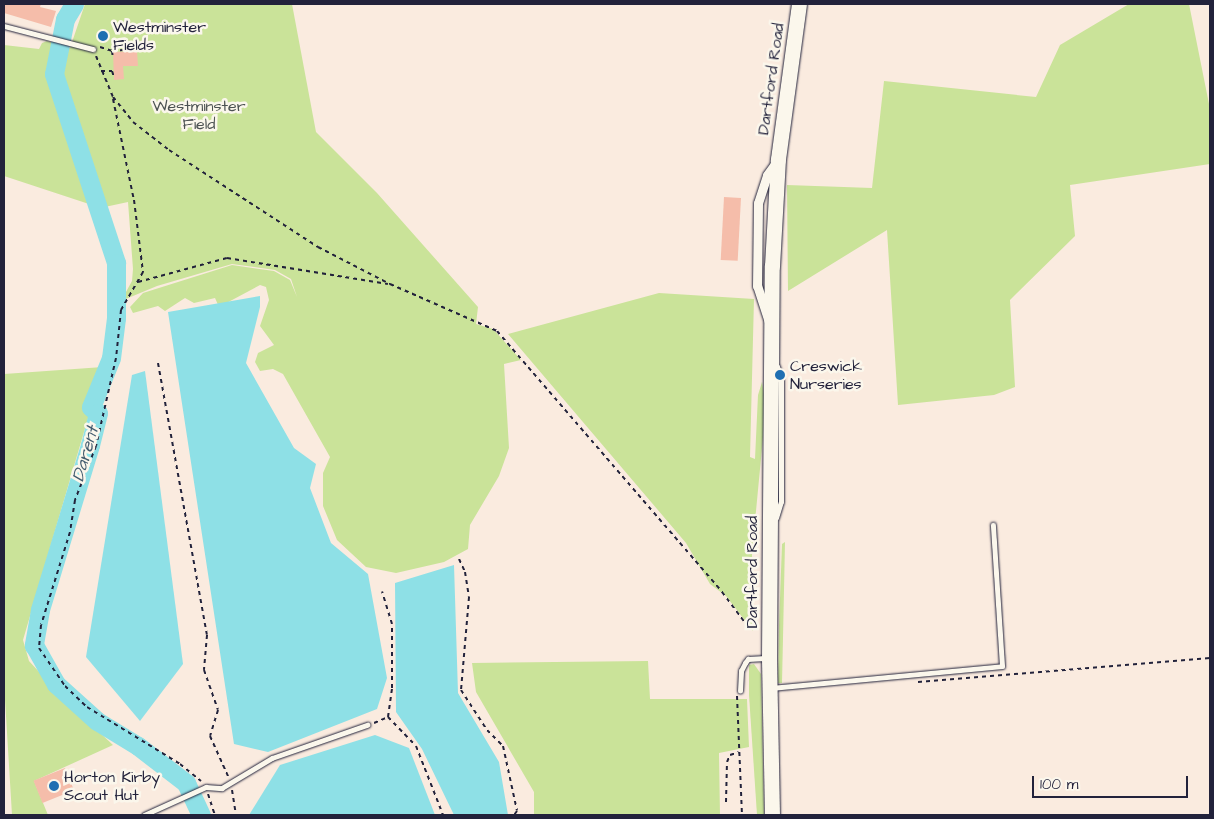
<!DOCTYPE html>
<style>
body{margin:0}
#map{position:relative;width:1214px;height:819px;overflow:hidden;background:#faebdf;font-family:"Architects Daughter",sans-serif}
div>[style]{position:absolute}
.green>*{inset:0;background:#cae399}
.water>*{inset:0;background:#8ee0e6}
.river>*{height:19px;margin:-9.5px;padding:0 9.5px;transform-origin:9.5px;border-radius:9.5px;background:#8ee0e6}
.building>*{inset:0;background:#f5bdaa;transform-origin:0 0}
.path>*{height:2px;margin-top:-1px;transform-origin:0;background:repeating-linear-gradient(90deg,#22223b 0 4px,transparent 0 8px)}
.roads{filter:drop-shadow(0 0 1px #22223b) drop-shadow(0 0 1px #22223b)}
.lane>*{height:4.5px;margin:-2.25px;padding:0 2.25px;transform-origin:2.25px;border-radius:2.25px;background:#fbf7ec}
.street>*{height:9px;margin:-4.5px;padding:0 4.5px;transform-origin:4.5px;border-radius:4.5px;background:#fbf7ec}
.primary>*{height:15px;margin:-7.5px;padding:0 7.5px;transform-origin:7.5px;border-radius:7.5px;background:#fbf7ec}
.dots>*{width:14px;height:14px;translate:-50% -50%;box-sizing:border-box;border:2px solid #fbf7ec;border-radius:50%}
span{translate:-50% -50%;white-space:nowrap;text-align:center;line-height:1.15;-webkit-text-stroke:5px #fbf7ec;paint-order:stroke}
.poi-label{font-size:16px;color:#22223b}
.left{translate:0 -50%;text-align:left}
.street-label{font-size:16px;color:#22223b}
.park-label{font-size:16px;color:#4c5252}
.water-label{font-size:18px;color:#425b6e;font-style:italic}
.frame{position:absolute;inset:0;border:5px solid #22223b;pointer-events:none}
.scale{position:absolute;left:1032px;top:776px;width:156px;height:22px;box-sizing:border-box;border:2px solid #22223b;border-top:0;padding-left:6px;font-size:15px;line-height:18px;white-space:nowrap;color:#22223b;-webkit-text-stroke:4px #fbf7ec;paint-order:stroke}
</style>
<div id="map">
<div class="green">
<i style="clip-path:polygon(85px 4px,292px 4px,316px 132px,377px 193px,478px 307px,476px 324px,493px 329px,521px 360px,504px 364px,509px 448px,499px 476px,470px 525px,468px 549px,444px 562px,396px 573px,366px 567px,337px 540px,323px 506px,323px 473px,330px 457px,283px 374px,273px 369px,260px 371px,255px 362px,258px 353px,274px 345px,260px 326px,269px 300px,266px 287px,260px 285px,219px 307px,215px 298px,194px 303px,185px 298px,165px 311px,158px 306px,133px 313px,130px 307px,143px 293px,232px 265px,274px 271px,290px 280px,297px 297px,291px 279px,275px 270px,232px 264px,157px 286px,121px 301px,132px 281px,133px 269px,128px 202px,100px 208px,59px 74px,62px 46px,70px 48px)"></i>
<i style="clip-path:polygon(1129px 4px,1189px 4px,1210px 109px,1210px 164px,1070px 185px,1075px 236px,1010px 300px,1015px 387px,994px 395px,898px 405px,887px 230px,788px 291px,787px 185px,872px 188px,884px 81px,1036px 97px,1060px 45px)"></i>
<i style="clip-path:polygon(47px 41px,54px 43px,50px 61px,67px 130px,92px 205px,4px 176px,4px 45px,39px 49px,42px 43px)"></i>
<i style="clip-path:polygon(659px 293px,754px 299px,750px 457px,755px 459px,758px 395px,762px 382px,766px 406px,752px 553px,753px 631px,726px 596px,710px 584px,686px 543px,508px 334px)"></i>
<i style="clip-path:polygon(103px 367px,23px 640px,29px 661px,65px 700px,113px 745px,34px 781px,48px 815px,12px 815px,4px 683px,4px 374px)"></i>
<i style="clip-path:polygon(785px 542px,783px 638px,782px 683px,778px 683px,779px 626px,782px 544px)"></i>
<i style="clip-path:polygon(648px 661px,650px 699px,747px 699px,749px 747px,719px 753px,720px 815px,534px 815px,534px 792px,476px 692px,472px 663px)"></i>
<i style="clip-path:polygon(754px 664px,761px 674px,764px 815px,757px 815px,749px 695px,749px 665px)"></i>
</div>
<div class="water">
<i style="clip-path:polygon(260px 296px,260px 307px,246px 363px,294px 448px,316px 464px,310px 488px,331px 543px,368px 574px,387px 678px,377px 709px,268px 752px,234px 744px,168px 312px)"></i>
<i style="clip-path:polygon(145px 371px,183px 664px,140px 721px,86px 657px,132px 375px)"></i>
<i style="clip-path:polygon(454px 565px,458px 693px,499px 762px,508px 815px,454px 815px,422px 749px,396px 712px,395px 583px)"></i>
<i style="clip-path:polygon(375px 735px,409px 748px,435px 815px,249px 815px,280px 765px)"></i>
</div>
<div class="river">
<i style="left:74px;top:4px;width:17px;rotate:121deg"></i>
<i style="left:65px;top:19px;width:56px;rotate:101.3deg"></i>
<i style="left:54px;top:74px;width:199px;rotate:71.8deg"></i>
<i style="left:116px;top:263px;width:55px;rotate:90deg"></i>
<i style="left:116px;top:318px;width:40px;rotate:97.1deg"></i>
<i style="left:111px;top:358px;width:53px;rotate:112.2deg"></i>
<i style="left:91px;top:407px;width:9px;rotate:41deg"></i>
<i style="left:98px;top:413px;width:33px;rotate:104deg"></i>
<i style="left:90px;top:445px;width:172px;rotate:106.9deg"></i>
<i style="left:40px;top:610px;width:36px;rotate:100deg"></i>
<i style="left:34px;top:645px;width:45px;rotate:60.6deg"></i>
<i style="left:56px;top:684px;width:55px;rotate:42.1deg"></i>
<i style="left:97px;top:721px;width:48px;rotate:31.4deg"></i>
<i style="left:138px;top:746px;width:61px;rotate:37.6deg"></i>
<i style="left:186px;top:783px;width:35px;rotate:65deg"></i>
</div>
<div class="building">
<i style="clip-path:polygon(4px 4px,41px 4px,40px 7px,56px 11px,51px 27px,4px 13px)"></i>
<i style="clip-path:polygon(137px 51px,138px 66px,123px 66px,124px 79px,114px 80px,113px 52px)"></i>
<i style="left:724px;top:197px;width:17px;height:63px;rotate:3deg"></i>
<i style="left:65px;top:768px;width:24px;height:34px;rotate:68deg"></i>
</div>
<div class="path">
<i style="left:100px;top:47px;width:13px;rotate:18deg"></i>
<i style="left:112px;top:51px;width:25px;rotate:-5deg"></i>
<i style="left:112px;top:51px;width:8px;rotate:83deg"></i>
<i style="left:96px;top:56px;width:44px;rotate:67.5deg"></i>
<i style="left:113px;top:97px;width:32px;rotate:51deg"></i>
<i style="left:133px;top:122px;width:46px;rotate:37.9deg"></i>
<i style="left:169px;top:150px;width:178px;rotate:33.1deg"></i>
<i style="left:318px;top:247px;width:81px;rotate:27.2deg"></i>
<i style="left:390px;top:284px;width:117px;rotate:23.7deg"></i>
<i style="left:497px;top:331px;width:345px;rotate:49.2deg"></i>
<i style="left:722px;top:592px;width:45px;rotate:53.1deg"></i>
<i style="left:101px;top:71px;width:11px"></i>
<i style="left:112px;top:71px;width:6px;rotate:72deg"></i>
<i style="left:113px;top:99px;width:103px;rotate:78.3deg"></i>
<i style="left:134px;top:200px;width:73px;rotate:82.9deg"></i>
<i style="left:143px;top:272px;width:44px;rotate:120.1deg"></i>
<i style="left:121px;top:310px;width:48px;rotate:95.9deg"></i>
<i style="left:116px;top:358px;width:90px;rotate:102.8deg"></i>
<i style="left:96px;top:446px;width:58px;rotate:111.3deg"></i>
<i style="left:75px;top:500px;width:32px;rotate:99deg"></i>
<i style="left:70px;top:532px;width:97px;rotate:107.3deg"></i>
<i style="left:41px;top:625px;width:23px;rotate:95deg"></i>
<i style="left:39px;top:648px;width:46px;rotate:55.6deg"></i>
<i style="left:65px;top:686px;width:30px;rotate:44deg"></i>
<i style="left:87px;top:707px;width:109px;rotate:31.5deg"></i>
<i style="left:180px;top:764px;width:27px;rotate:39deg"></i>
<i style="left:138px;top:282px;width:92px;rotate:-15.1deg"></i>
<i style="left:227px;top:258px;width:163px;rotate:9.2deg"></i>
<i style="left:158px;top:363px;width:276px;rotate:79.8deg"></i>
<i style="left:207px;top:635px;width:35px;rotate:95deg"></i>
<i style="left:204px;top:670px;width:42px;rotate:70.7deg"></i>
<i style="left:218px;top:710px;width:27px;rotate:107deg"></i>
<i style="left:210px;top:736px;width:44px;rotate:65.8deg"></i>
<i style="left:459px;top:559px;width:14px;rotate:65deg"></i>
<i style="left:465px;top:572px;width:25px;rotate:81deg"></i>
<i style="left:469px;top:597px;width:93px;rotate:94.9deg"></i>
<i style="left:461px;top:690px;width:48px;rotate:57deg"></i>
<i style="left:487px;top:730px;width:23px;rotate:45deg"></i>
<i style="left:503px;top:746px;width:66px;rotate:77.8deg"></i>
<i style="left:517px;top:811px;width:5px;rotate:127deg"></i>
<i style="left:918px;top:682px;width:293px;rotate:-4.7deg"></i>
<i style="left:737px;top:696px;width:119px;rotate:87.6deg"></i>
<i style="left:388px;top:717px;width:40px;rotate:46deg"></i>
<i style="left:416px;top:746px;width:74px;rotate:68.6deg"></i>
<i style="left:374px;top:723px;width:15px;rotate:-23deg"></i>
<i style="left:388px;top:717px;width:29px;rotate:-82deg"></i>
<i style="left:392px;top:688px;width:64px;rotate:-90deg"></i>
<i style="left:392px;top:624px;width:34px;rotate:-107deg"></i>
<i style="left:232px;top:790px;width:25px;rotate:81deg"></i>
<i style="left:208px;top:794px;width:22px;rotate:72deg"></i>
<i style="left:726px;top:802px;width:40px;rotate:-88.6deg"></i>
<i style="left:727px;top:762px;width:8px;rotate:-67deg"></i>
<i style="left:730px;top:755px;width:9px;rotate:-18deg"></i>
</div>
<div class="roads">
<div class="lane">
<i style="left:4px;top:26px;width:92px;rotate:14.5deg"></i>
<i style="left:776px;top:518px;width:17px;rotate:-73deg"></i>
<i style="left:781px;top:502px;width:123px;rotate:-90deg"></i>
<i style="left:781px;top:379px;width:13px;rotate:-108deg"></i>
<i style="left:771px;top:688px;width:232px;rotate:-5.4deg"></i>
<i style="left:1002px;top:666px;width:141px;rotate:-93.7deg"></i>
<i style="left:740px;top:691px;width:20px;rotate:-87deg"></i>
<i style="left:741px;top:671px;width:9px;rotate:-63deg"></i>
<i style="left:745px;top:663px;width:5px;rotate:-53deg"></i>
<i style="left:748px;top:659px;width:17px;rotate:-3deg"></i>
<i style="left:144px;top:815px;width:68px;rotate:-24.3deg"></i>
<i style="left:206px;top:787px;width:16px;rotate:4deg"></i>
<i style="left:222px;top:788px;width:58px;rotate:-31deg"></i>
<i style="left:272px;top:758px;width:101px;rotate:-19.2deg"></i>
</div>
<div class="street">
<i style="left:769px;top:322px;width:38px;rotate:-108deg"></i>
<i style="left:757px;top:286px;width:83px;rotate:-89.3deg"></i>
<i style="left:758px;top:203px;width:29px;rotate:-72deg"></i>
<i style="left:767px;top:175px;width:17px;rotate:-54deg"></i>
</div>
<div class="primary">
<i style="left:772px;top:815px;width:157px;rotate:-91.1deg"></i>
<i style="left:769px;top:658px;width:392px;rotate:-89.6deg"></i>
<i style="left:772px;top:266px;width:107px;rotate:-86.8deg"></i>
<i style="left:778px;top:159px;width:156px;rotate:-82.3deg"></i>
</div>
</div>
<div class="dots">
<i style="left:103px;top:36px;background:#1f6fb2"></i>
<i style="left:780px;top:375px;background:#1f6fb2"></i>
<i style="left:54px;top:786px;background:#1f6fb2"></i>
</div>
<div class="poi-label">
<span class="left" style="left:113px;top:36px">Westminster<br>Fields</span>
<span class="left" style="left:790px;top:375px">Creswick<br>Nurseries</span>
<span class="left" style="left:64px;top:786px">Horton Kirby<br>Scout Hut</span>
</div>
<div class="street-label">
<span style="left:771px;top:79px;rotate:-82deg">Dartford Road</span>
<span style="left:752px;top:572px;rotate:-90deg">Dartford Road</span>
</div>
<div class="park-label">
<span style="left:199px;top:115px">Westminster<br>Field</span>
</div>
<div class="water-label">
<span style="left:86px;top:454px;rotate:-74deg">Darent</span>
</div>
<div class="frame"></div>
<div class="scale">100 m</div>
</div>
